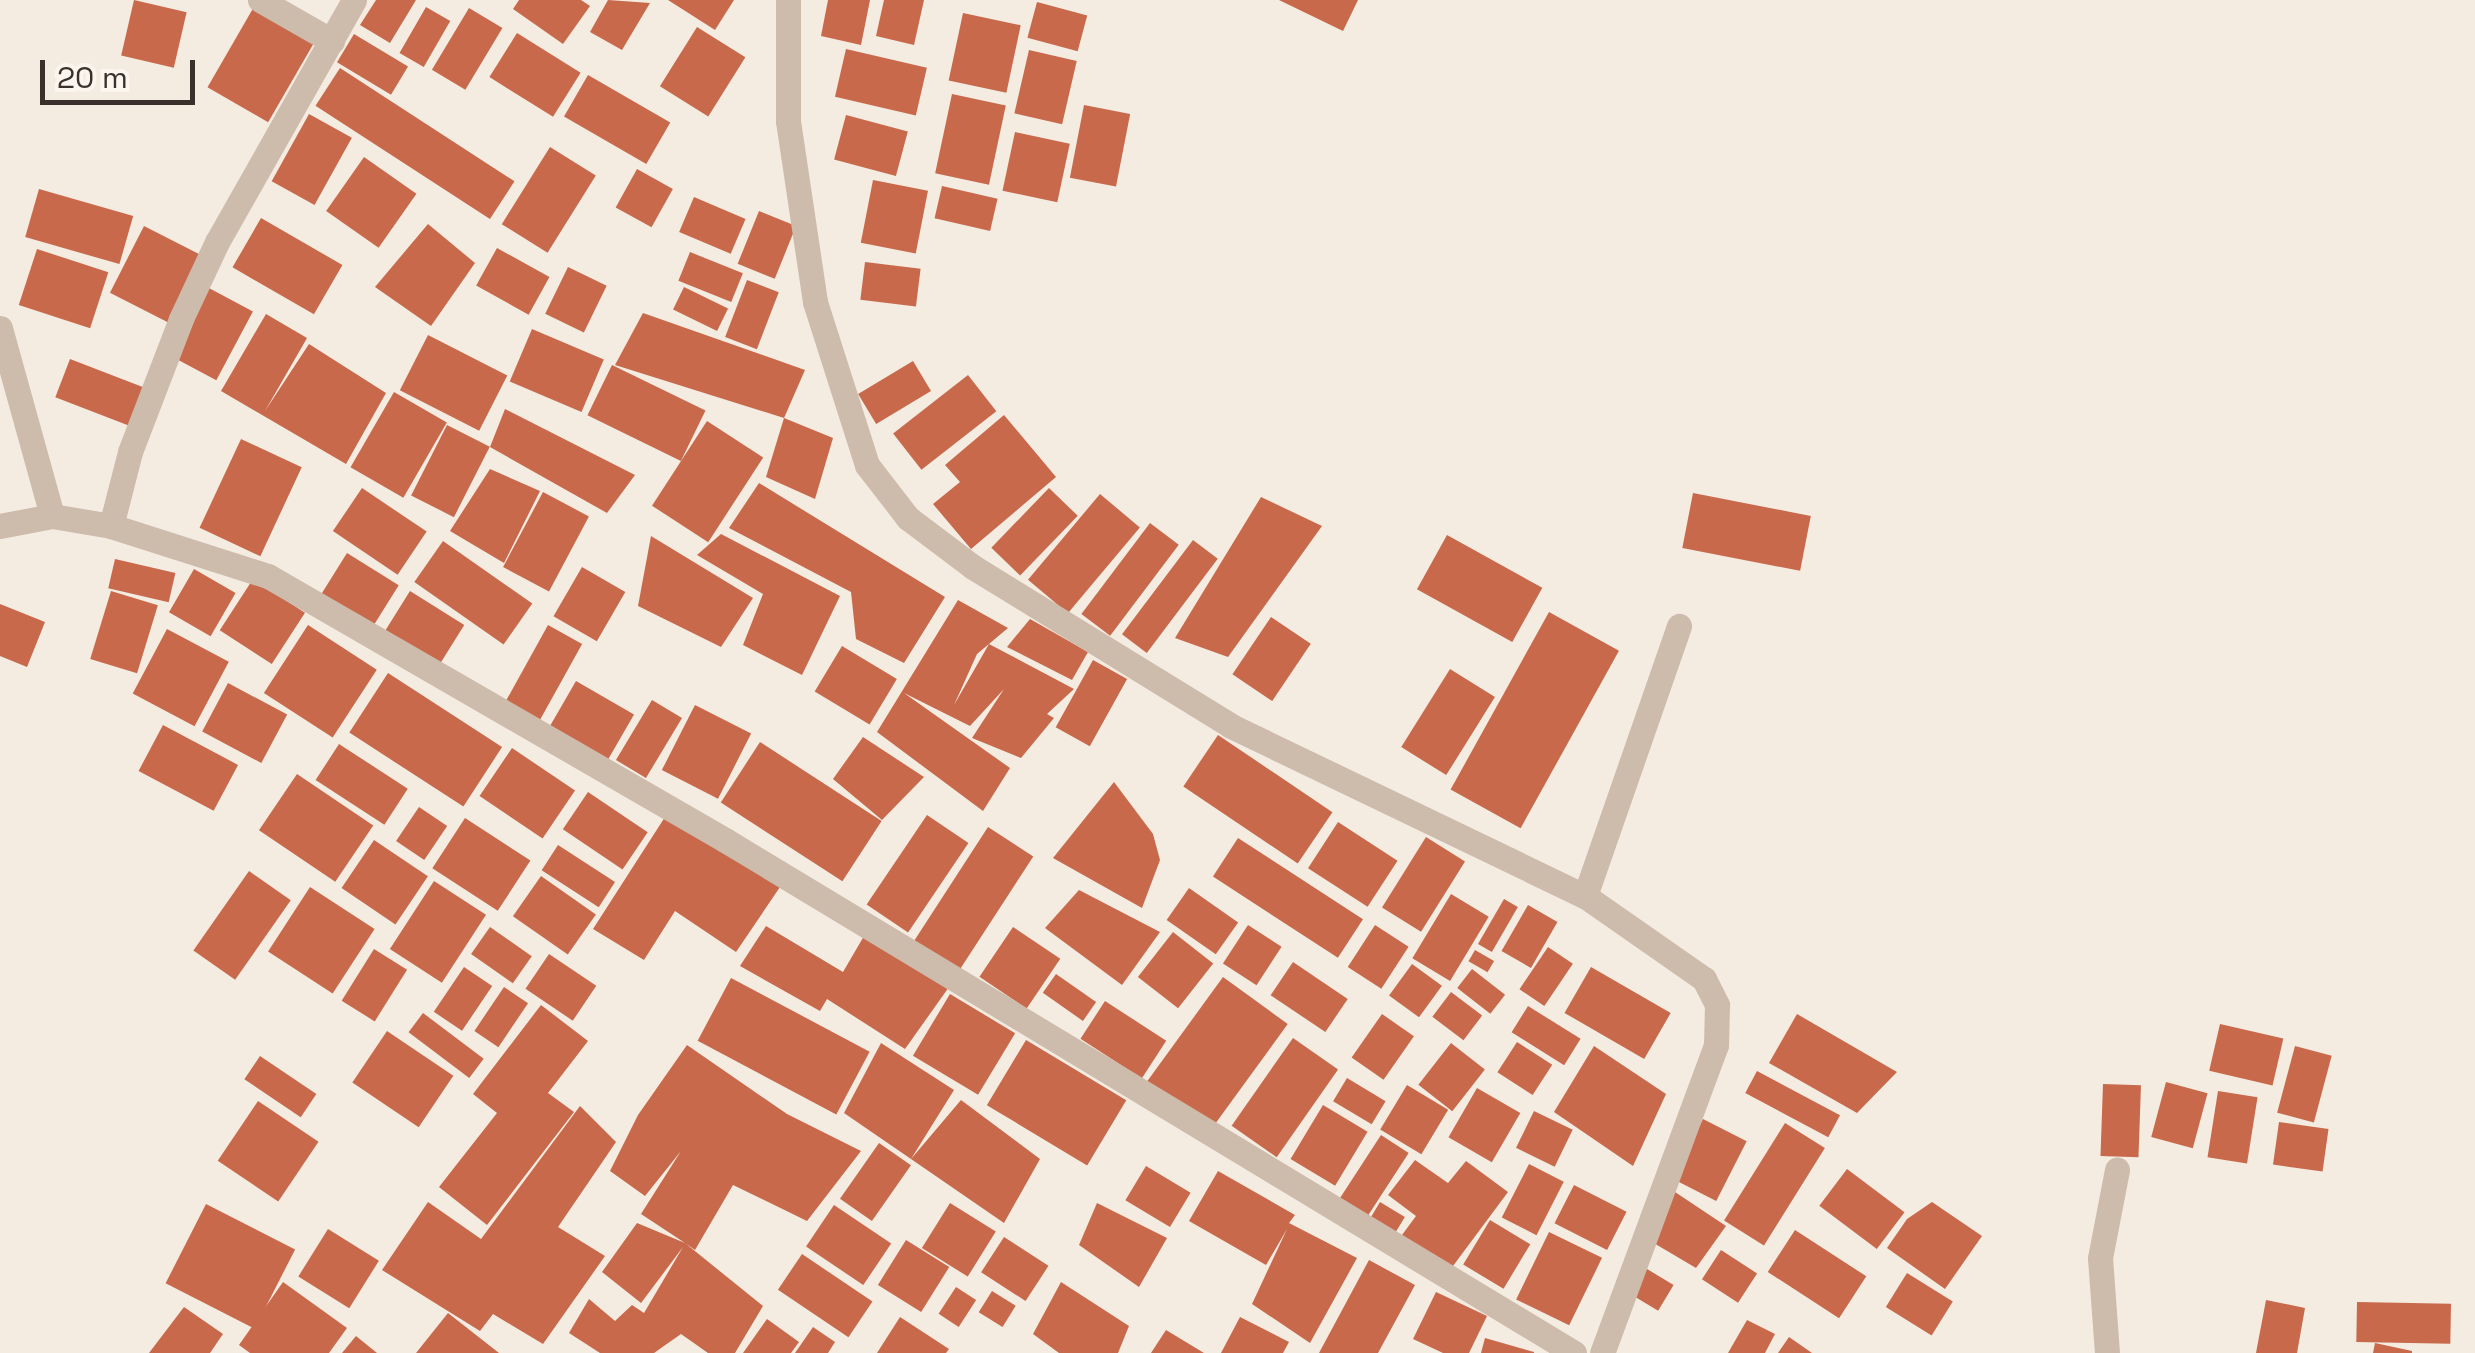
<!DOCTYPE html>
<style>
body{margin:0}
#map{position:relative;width:2475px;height:1353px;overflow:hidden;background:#f4ebe1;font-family:"Space Grotesk",sans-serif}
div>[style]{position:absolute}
.building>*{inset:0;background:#c8694b;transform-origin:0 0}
.street>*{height:25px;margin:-12.5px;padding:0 12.5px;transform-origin:12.5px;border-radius:12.5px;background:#cdbbac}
span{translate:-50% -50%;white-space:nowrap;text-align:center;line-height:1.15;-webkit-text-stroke:10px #fbf5ee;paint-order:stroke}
.scale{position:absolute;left:40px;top:60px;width:155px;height:45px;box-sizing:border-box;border:5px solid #3b302b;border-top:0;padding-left:12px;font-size:30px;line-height:35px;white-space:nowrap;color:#3b302b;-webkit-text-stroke:8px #fbf5ee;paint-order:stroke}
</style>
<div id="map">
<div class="building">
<i style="left:134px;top:0;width:54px;height:57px;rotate:13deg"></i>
<i style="clip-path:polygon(376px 0,416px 0,390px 43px,360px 25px)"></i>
<i style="clip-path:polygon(519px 0,581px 0,590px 6px,563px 44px,513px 9px)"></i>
<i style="clip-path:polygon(608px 0,650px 3px,622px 50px,590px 32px)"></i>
<i style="clip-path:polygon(668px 0,734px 0,715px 30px)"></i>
<i style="clip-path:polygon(828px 0,870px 0,861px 45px,821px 36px)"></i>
<i style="clip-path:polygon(884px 0,924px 0,914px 45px,876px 36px)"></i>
<i style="clip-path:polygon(1279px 0,1358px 0,1343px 31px)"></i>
<i style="left:1037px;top:2px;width:52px;height:37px;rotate:15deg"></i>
<i style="left:255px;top:5px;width:70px;height:95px;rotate:30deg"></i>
<i style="left:426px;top:7px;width:28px;height:53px;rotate:30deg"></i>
<i style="left:469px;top:8px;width:39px;height:72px;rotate:31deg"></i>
<i style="left:963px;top:13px;width:59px;height:69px;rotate:12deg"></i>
<i style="left:697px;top:27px;width:57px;height:70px;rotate:32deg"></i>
<i style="left:517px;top:33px;width:75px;height:52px;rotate:32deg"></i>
<i style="left:354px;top:34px;width:63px;height:33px;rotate:31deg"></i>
<i style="left:846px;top:49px;width:83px;height:49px;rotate:13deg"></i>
<i style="left:1029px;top:50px;width:49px;height:65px;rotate:13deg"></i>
<i style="left:340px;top:68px;width:208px;height:45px;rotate:33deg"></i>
<i style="left:588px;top:75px;width:95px;height:48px;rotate:30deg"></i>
<i style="left:952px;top:94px;width:55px;height:81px;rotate:12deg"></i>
<i style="left:1084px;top:105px;width:47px;height:74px;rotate:11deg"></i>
<i style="left:309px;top:114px;width:49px;height:77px;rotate:29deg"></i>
<i style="left:846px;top:115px;width:64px;height:46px;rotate:15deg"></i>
<i style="left:1015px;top:132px;width:56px;height:60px;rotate:12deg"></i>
<i style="left:550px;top:147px;width:54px;height:91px;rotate:32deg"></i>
<i style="left:364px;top:157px;width:64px;height:66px;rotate:35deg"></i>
<i style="left:637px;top:169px;width:41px;height:44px;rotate:29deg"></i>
<i style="left:873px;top:180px;width:56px;height:64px;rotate:11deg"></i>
<i style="left:942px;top:186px;width:57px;height:33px;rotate:13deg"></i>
<i style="left:39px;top:189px;width:98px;height:50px;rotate:16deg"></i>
<i style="left:694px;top:197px;width:56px;height:38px;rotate:23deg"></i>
<i style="left:759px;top:211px;width:40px;height:57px;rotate:22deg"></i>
<i style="left:261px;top:218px;width:94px;height:57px;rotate:30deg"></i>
<i style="clip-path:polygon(428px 224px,475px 263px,431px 326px,375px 287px)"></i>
<i style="left:144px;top:226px;width:66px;height:75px;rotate:27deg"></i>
<i style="left:497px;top:248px;width:60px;height:43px;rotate:29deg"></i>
<i style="left:37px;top:249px;width:75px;height:59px;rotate:18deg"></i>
<i style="left:690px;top:252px;width:57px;height:31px;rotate:22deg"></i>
<i style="left:865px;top:262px;width:56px;height:38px;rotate:7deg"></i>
<i style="left:568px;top:267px;width:43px;height:52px;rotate:26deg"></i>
<i style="left:747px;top:280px;width:34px;height:61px;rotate:21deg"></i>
<i style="left:207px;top:287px;width:52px;height:78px;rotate:28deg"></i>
<i style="left:684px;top:287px;width:49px;height:25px;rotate:26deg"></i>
<i style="clip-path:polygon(643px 313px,805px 370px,784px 418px,615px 365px)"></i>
<i style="clip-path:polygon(266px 314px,307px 338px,265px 411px,309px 344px,386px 393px,346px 464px,221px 391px)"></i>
<i style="left:532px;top:329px;width:78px;height:57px;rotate:23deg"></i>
<i style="left:428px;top:335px;width:89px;height:62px;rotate:27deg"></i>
<i style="left:70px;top:359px;width:82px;height:41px;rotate:21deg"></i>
<i style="left:913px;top:361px;width:35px;height:64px;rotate:59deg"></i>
<i style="left:612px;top:365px;width:104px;height:56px;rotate:26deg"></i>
<i style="left:968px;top:375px;width:46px;height:95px;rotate:52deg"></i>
<i style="left:394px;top:392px;width:61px;height:87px;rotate:30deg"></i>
<i style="clip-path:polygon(505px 409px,635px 475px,607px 513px,490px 447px)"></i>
<i style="clip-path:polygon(1004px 415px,1056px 477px,971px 549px,933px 504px,960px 482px,945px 465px)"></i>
<i style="clip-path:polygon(784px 418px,833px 438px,815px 499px,766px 477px)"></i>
<i style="left:707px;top:421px;width:67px;height:101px;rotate:33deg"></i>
<i style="left:447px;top:425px;width:48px;height:79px;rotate:27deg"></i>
<i style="left:241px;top:439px;width:67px;height:98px;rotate:25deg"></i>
<i style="clip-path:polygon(490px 469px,540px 491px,504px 563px,450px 531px)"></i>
<i style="clip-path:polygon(759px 483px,945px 597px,904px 663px,856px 639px,851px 592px,729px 528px)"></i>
<i style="left:362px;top:488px;width:78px;height:52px;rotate:34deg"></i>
<i style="left:1049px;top:488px;width:40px;height:83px;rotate:44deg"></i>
<i style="left:543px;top:492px;width:52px;height:85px;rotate:28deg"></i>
<i style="left:1693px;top:493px;width:120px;height:56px;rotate:11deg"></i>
<i style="left:1100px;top:494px;width:52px;height:112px;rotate:40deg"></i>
<i style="clip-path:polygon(1261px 497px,1322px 526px,1228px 657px,1175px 638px)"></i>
<i style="left:1150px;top:523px;width:36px;height:114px;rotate:37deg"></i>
<i style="clip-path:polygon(721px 534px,840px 596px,802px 675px,743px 645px,763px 594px,697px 555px)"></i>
<i style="left:1447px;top:535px;width:109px;height:62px;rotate:29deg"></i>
<i style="clip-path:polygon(651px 536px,753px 598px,721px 647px,638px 606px)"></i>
<i style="left:1193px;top:540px;width:31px;height:118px;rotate:37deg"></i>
<i style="left:443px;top:541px;width:109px;height:50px;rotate:35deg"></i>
<i style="left:347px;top:553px;width:61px;height:51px;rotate:32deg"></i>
<i style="left:115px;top:559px;width:62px;height:30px;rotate:13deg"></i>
<i style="left:582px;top:567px;width:50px;height:57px;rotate:30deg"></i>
<i style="left:194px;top:569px;width:48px;height:50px;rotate:30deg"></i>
<i style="left:253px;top:579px;width:62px;height:61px;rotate:33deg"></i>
<i style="left:111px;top:591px;width:49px;height:71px;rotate:17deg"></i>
<i style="left:410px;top:591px;width:64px;height:49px;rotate:32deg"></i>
<i style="clip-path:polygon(958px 600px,1008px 628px,977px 654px,954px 705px,989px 644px,1074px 689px,1047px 714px,1054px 718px,1021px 758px,972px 738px,1004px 689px,970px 726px,904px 693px,1010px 768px,983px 811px,877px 732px)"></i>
<i style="clip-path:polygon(0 604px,45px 622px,27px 667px,0 656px)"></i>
<i style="left:1549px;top:612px;width:80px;height:203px;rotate:29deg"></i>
<i style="left:1271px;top:617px;width:48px;height:69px;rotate:34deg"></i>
<i style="clip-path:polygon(1030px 619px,1088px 652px,1072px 680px,1007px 647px)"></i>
<i style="left:308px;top:625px;width:82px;height:81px;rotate:33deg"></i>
<i style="left:548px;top:625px;width:39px;height:89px;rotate:29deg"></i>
<i style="left:167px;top:629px;width:70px;height:73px;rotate:28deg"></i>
<i style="left:842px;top:646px;width:64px;height:53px;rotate:31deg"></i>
<i style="left:1093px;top:660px;width:39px;height:77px;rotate:29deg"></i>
<i style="left:1450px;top:669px;width:53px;height:92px;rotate:32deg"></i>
<i style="left:388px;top:673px;width:136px;height:71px;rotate:33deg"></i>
<i style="left:576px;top:681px;width:67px;height:52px;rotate:30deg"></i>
<i style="left:228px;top:683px;width:67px;height:55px;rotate:28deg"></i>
<i style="left:652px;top:700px;width:35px;height:70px;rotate:31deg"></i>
<i style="left:695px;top:705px;width:63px;height:73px;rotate:27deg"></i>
<i style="left:163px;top:725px;width:85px;height:52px;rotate:28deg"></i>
<i style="left:1218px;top:735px;width:138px;height:62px;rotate:34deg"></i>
<i style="clip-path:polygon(863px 737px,924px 777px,882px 820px,833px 779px)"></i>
<i style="left:760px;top:742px;width:145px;height:72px;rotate:33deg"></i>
<i style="left:339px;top:744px;width:82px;height:43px;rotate:33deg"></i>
<i style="left:512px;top:748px;width:76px;height:58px;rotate:34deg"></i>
<i style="left:297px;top:774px;width:92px;height:68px;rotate:34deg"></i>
<i style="clip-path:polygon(1114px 782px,1153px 834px,1160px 860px,1142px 908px,1053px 858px)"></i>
<i style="left:588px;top:792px;width:72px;height:45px;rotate:34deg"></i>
<i style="left:419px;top:807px;width:34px;height:41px;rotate:34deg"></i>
<i style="left:927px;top:815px;width:50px;height:108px;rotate:34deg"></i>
<i style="clip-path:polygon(665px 817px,780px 887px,736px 952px,675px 911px,644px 960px,593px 929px)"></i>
<i style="left:465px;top:818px;width:78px;height:60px;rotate:33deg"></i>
<i style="left:1338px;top:822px;width:71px;height:55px;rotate:33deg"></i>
<i style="left:988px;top:827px;width:54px;height:137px;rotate:33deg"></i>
<i style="left:1426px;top:837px;width:46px;height:83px;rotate:32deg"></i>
<i style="left:1238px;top:838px;width:149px;height:46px;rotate:33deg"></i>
<i style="left:374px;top:840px;width:65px;height:58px;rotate:34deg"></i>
<i style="left:558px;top:845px;width:68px;height:30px;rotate:33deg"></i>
<i style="left:249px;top:871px;width:51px;height:97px;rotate:35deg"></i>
<i style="left:541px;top:876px;width:67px;height:49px;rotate:35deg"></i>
<i style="left:434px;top:881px;width:62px;height:81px;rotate:33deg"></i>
<i style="left:310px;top:887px;width:77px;height:77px;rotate:33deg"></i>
<i style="left:1189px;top:888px;width:60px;height:39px;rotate:35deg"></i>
<i style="clip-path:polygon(1079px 890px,1160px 932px,1122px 985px,1045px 928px)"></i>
<i style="left:1451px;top:894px;width:44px;height:75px;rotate:31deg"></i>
<i style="left:1504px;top:899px;width:16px;height:52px;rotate:30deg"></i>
<i style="left:1528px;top:905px;width:34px;height:53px;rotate:30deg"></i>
<i style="left:1248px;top:925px;width:40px;height:46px;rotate:33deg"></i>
<i style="left:1375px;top:925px;width:40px;height:50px;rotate:33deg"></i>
<i style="clip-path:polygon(766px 926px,843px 972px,864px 936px,949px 987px,905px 1049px,827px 999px,820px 1011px,740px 966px)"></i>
<i style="left:490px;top:927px;width:51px;height:33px;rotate:35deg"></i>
<i style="left:1013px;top:927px;width:57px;height:60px;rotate:34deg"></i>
<i style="left:1173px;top:932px;width:51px;height:57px;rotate:38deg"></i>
<i style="left:1548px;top:947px;width:30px;height:51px;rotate:34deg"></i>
<i style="left:374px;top:949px;width:39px;height:61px;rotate:32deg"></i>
<i style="left:1475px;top:950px;width:22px;height:13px;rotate:30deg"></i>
<i style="left:549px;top:954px;width:57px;height:42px;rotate:34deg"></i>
<i style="left:1293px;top:962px;width:66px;height:40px;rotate:34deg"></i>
<i style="left:1412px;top:964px;width:37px;height:39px;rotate:36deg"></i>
<i style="left:464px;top:967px;width:34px;height:54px;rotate:34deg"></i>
<i style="left:1591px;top:967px;width:92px;height:53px;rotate:30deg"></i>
<i style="left:1472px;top:969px;width:42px;height:24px;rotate:38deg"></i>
<i style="left:1056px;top:974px;width:49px;height:23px;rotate:35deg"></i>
<i style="left:1223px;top:977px;width:80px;height:132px;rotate:36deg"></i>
<i style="left:731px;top:978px;width:157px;height:71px;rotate:28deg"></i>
<i style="left:504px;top:987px;width:29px;height:53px;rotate:34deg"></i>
<i style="left:1451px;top:992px;width:39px;height:31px;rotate:37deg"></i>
<i style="left:950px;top:994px;width:76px;height:72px;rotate:31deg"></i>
<i style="left:1105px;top:1001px;width:73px;height:45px;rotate:33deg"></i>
<i style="clip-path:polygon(541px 1005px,588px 1041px,548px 1093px,574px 1112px,487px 1225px,439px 1187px,497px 1113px,473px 1094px)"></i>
<i style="left:1528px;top:1006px;width:62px;height:31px;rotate:32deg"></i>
<i style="left:423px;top:1013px;width:76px;height:24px;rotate:37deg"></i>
<i style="left:1382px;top:1014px;width:39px;height:53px;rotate:35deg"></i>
<i style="clip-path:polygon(1797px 1014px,1897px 1072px,1857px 1113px,1769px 1063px)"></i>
<i style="left:2220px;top:1024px;width:65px;height:48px;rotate:13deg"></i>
<i style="left:387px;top:1031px;width:80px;height:62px;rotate:34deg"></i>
<i style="left:1293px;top:1038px;width:55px;height:107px;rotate:35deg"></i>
<i style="left:1026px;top:1040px;width:117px;height:76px;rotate:31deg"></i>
<i style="left:1517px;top:1042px;width:42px;height:36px;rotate:33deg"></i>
<i style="clip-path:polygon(881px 1043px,954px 1090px,911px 1159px,961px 1100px,1040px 1159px,1004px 1223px,911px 1159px,844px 1113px)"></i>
<i style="left:1451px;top:1043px;width:43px;height:53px;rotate:38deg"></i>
<i style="clip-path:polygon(687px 1045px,787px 1114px,861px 1151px,807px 1221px,733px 1185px,695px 1250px,685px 1243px,763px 1306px,735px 1353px,708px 1353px,681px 1334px,654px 1353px,600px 1353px,569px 1333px,589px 1299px,615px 1321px,632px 1305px,644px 1313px,683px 1247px,641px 1303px,602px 1272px,637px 1223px,685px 1243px,641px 1214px,681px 1151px,645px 1196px,610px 1171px,638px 1115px)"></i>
<i style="clip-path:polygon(1594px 1046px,1666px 1094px,1633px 1166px,1554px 1112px)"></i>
<i style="left:2295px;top:1046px;width:38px;height:69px;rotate:15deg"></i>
<i style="left:260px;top:1056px;width:68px;height:28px;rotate:34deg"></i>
<i style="left:1757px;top:1071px;width:94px;height:25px;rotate:28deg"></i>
<i style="left:1347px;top:1078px;width:45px;height:27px;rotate:31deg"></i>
<i style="left:2166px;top:1082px;width:43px;height:57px;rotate:15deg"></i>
<i style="left:2103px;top:1084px;width:38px;height:72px;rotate:2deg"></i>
<i style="left:1407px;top:1085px;width:48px;height:52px;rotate:31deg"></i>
<i style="left:1477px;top:1088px;width:50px;height:57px;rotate:30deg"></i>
<i style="left:2218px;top:1091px;width:40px;height:67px;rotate:9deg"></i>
<i style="left:258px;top:1101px;width:73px;height:72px;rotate:34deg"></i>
<i style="left:1323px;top:1105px;width:52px;height:63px;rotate:31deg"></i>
<i style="clip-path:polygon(580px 1106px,616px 1142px,558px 1227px,605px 1256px,543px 1344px,493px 1314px,480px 1331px,382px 1270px,428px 1202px,481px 1239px)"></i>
<i style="left:1534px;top:1111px;width:43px;height:41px;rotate:26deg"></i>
<i style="left:1703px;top:1119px;width:49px;height:67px;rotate:27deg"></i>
<i style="left:2279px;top:1122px;width:50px;height:43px;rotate:8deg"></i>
<i style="left:1785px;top:1123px;width:47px;height:115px;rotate:32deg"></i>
<i style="left:1381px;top:1135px;width:33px;height:80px;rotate:33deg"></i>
<i style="left:879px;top:1143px;width:39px;height:68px;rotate:35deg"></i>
<i style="clip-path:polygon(1415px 1160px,1448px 1183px,1466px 1161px,1508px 1192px,1450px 1270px,1402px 1235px,1416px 1216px,1388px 1195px)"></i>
<i style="left:1529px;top:1164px;width:39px;height:60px;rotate:27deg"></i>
<i style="left:1146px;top:1166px;width:52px;height:40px;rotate:31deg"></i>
<i style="left:1847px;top:1169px;width:72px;height:46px;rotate:37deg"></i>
<i style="clip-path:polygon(1218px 1171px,1295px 1215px,1289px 1223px,1357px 1258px,1310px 1343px,1252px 1304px,1287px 1229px,1266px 1265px,1189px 1221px)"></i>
<i style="left:1574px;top:1185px;width:59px;height:43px;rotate:27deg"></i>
<i style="clip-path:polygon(1675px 1192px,1726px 1226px,1696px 1268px,1652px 1242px)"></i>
<i style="left:1380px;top:1202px;width:29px;height:25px;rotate:31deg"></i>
<i style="clip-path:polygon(1932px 1202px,1982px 1236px,1945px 1289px,1887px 1248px,1907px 1219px)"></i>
<i style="left:950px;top:1203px;width:54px;height:53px;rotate:32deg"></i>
<i style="clip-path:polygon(1097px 1203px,1167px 1238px,1139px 1287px,1079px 1245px)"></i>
<i style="left:206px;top:1204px;width:100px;height:89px;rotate:27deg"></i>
<i style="left:834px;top:1205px;width:69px;height:50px;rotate:34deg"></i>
<i style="left:1490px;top:1220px;width:47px;height:52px;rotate:31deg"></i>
<i style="left:328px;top:1229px;width:60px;height:56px;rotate:32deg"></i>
<i style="left:1795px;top:1230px;width:85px;height:50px;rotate:33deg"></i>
<i style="left:1549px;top:1232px;width:59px;height:75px;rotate:26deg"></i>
<i style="left:1004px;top:1237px;width:53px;height:42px;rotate:33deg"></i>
<i style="left:906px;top:1240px;width:51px;height:53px;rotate:32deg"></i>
<i style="left:1721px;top:1250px;width:43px;height:35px;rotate:33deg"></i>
<i style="left:802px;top:1254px;width:85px;height:43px;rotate:34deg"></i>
<i style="clip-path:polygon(1369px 1260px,1415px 1285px,1378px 1353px,1319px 1353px)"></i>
<i style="left:1647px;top:1269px;width:31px;height:30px;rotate:31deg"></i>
<i style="left:1907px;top:1273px;width:54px;height:40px;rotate:32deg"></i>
<i style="clip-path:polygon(283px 1282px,347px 1328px,329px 1353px,250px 1353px,239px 1345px)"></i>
<i style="clip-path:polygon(1061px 1282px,1129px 1326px,1118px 1353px,1059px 1353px,1033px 1334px)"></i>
<i style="left:956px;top:1287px;width:24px;height:32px;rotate:33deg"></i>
<i style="left:992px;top:1291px;width:28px;height:25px;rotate:32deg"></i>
<i style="clip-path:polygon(1436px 1292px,1487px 1316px,1469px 1353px,1443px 1353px,1413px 1339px)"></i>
<i style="clip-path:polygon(2266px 1300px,2305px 1308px,2297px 1353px,2256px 1353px)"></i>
<i style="left:2357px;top:1302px;width:94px;height:40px;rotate:1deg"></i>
<i style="clip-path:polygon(184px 1307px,223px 1334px,210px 1353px,149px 1353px)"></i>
<i style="clip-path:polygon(448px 1313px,499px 1353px,416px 1353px)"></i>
<i style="clip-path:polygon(900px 1317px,949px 1349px,946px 1353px,877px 1353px)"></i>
<i style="clip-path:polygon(1240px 1317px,1289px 1342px,1283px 1353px,1221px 1353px)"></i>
<i style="clip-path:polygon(767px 1319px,799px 1342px,791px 1353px,743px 1353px)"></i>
<i style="clip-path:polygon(1747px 1320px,1775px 1334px,1765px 1353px,1728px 1353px)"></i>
<i style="clip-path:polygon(813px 1327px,835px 1342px,828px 1353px,795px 1353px)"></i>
<i style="clip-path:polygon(1166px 1330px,1204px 1353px,1151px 1353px)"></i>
<i style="clip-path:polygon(356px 1336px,377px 1353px,342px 1353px)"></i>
<i style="clip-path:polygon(1789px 1337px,1812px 1353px,1778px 1353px)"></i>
<i style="clip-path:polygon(1485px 1338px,1534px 1352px,1534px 1353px,1481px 1353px)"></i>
<i style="clip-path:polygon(2375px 1343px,2412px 1351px,2412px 1353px,2373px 1353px)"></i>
</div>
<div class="street">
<i style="left:260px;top:0;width:83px;rotate:29.7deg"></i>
<i style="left:354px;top:0;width:278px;rotate:119.5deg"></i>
<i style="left:217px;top:242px;width:85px;rotate:115.1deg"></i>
<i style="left:181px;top:319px;width:142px;rotate:111deg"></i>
<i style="left:130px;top:452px;width:76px;rotate:104.4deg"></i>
<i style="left:111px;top:526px;width:165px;rotate:17.7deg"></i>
<i style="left:268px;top:576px;width:528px;rotate:30.01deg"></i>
<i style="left:725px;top:840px;width:992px;rotate:31.14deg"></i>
<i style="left:788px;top:0;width:121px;rotate:90deg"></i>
<i style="left:788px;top:121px;width:183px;rotate:81.5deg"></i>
<i style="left:815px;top:302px;width:171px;rotate:72.3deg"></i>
<i style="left:867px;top:465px;width:67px;rotate:52.3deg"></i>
<i style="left:908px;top:518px;width:81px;rotate:37deg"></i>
<i style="left:973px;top:567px;width:303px;rotate:31.6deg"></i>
<i style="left:1231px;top:726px;width:393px;rotate:25.7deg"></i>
<i style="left:1585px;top:896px;width:145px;rotate:34.9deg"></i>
<i style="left:1704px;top:979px;width:29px;rotate:63deg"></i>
<i style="left:1717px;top:1005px;width:40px;rotate:91.4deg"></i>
<i style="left:1716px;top:1045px;width:328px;rotate:110.3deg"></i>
<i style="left:0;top:328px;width:195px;rotate:74.5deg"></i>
<i style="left:0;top:526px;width:53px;rotate:-10.9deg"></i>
<i style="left:52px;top:516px;width:60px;rotate:9.6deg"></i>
<i style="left:1585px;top:896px;width:286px;rotate:-70.8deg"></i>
<i style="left:2107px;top:1353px;width:95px;rotate:-94.2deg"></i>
<i style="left:2100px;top:1258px;width:90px;rotate:-79.1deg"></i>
</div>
<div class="scale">20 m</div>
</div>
